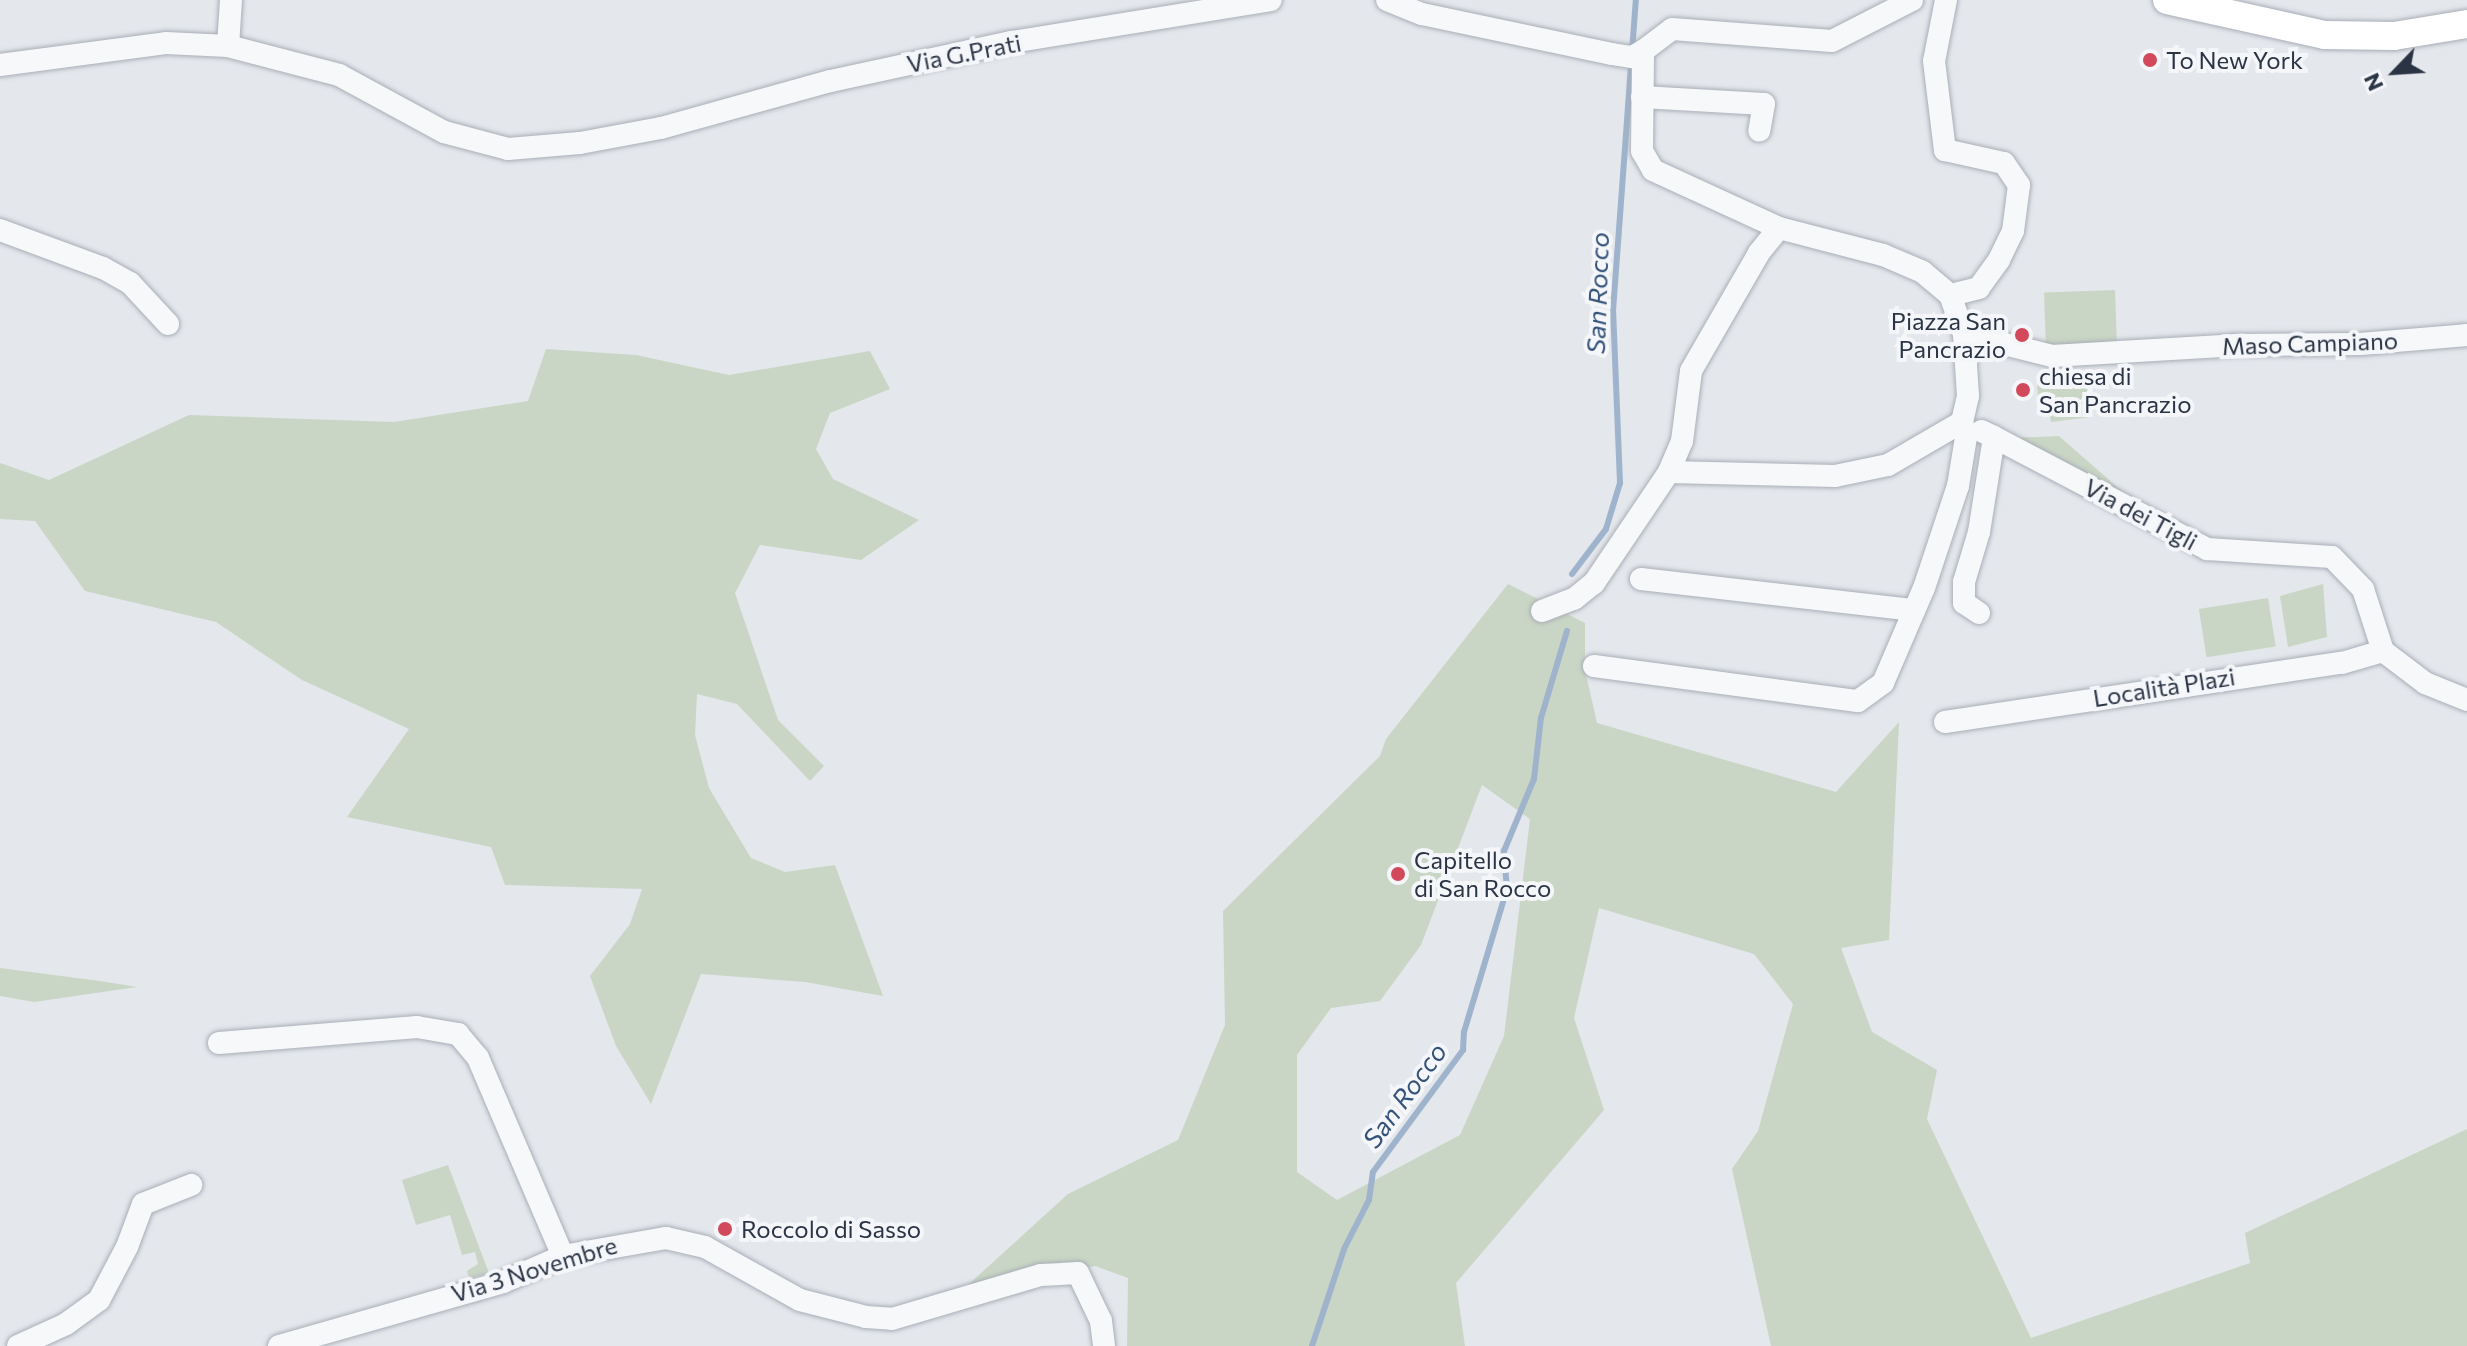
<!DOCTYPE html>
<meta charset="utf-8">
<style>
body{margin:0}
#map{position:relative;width:2467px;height:1346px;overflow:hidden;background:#e4e7ec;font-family:Commissioner,sans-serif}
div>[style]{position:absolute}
.green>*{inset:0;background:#c9d6c5;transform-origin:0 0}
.stream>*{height:6px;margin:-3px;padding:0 3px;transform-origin:3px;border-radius:3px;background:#9fb4cc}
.roads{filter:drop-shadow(0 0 2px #a9aeb7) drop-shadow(0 0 2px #a9aeb7)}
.minor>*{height:22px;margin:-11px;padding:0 11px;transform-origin:11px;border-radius:11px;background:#f7f8fa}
.major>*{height:28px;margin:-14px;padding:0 14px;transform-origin:14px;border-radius:14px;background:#fff}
.dots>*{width:22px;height:22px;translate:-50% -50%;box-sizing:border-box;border:4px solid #f4f6f9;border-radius:50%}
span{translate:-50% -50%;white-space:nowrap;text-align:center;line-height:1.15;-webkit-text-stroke:8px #f4f6f9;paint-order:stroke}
.street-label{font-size:24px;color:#2b3445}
.poi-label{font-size:24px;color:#2b3445}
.left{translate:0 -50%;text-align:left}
.right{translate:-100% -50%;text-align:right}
.water-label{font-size:26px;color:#34527a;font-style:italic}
.north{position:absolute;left:2355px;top:32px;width:80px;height:80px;-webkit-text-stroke:6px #f4f6f9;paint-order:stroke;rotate:245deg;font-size:22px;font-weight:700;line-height:32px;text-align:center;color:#2b3445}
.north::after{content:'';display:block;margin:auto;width:28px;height:36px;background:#2b3445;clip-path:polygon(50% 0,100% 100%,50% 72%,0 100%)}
</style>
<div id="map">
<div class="green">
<i style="left:2115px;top:290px;width:54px;height:71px;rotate:88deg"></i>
<i style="clip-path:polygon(546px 349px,636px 355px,729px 375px,870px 351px,890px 389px,830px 413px,816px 449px,833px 479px,919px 520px,861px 560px,760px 545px,735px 593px,778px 720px,824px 766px,810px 781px,737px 704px,697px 694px,695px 735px,709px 788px,751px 858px,785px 872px,835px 865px,883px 996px,805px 982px,701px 974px,651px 1104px,616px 1046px,590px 976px,630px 924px,642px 889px,505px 885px,491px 847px,347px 817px,409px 729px,302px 680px,216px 622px,85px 591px,35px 521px,0 519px,0 463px,49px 480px,189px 415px,394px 422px,528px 401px)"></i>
<i style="clip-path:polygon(2086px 378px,2090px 417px,2051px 422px,2047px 395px,2038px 396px,2037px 385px)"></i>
<i style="clip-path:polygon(2059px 436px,2141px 508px,2011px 438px)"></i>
<i style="clip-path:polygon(evenodd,1508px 584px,1585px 623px,1585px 670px,1597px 723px,1836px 792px,1899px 722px,1889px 940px,1841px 948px,1872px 1032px,1937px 1070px,1927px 1119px,2031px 1338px,2250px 1263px,2245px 1233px,2467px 1129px,2467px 1346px,1771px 1346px,1732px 1169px,1758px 1131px,1793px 1004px,1754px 954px,1599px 908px,1574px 1018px,1604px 1110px,1456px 1283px,1465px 1346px,1127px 1346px,1128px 1278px,1095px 1266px,958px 1294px,1068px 1194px,1178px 1140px,1225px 1025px,1223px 911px,1380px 756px,1386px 739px,1508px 584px,1482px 785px,1530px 819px,1504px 1036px,1460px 1135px,1337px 1200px,1297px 1172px,1297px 1055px,1331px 1008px,1380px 1001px,1421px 945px,1482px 785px)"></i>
<i style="clip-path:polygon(2323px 584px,2327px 637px,2288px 647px,2280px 596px)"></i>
<i style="left:2268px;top:598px;width:49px;height:70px;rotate:81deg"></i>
<i style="clip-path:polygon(0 968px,100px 981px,137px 987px,34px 1002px,0 996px)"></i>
<i style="clip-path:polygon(448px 1165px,489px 1273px,469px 1278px,467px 1271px,478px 1264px,475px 1252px,462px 1255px,450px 1215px,416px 1225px,402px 1180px)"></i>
</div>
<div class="stream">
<i style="left:1572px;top:574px;width:56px;rotate:-52.9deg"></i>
<i style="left:1606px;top:529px;width:48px;rotate:-73.1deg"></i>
<i style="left:1620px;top:483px;width:172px;rotate:-92.3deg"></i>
<i style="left:1613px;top:311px;width:312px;rotate:-85.8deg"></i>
<i style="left:1312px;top:1346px;width:102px;rotate:-71.7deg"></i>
<i style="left:1344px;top:1249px;width:55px;rotate:-63deg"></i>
<i style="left:1369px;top:1200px;width:28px;rotate:-82deg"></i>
<i style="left:1373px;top:1172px;width:152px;rotate:-53.6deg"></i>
<i style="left:1463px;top:1050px;width:18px;rotate:-87deg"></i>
<i style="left:1464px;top:1032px;width:149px;rotate:-73.3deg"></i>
<i style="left:1507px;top:889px;width:38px;rotate:-95deg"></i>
<i style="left:1504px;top:851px;width:78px;rotate:-67.4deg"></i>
<i style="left:1534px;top:779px;width:61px;rotate:-83.5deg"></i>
<i style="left:1541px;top:718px;width:91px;rotate:-73.4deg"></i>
</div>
<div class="roads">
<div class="minor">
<i style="left:1387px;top:0;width:38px;rotate:22deg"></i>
<i style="left:1422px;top:14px;width:194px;rotate:11.9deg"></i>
<i style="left:1612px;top:54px;width:20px;rotate:9deg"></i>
<i style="left:1632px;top:57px;width:13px;rotate:-29deg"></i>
<i style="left:1946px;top:0;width:62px;rotate:101.1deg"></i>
<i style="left:1934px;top:61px;width:90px;rotate:83deg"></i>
<i style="left:1945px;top:150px;width:60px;rotate:12.4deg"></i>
<i style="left:2004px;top:163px;width:27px;rotate:56deg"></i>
<i style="left:2019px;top:185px;width:46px;rotate:97.4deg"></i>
<i style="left:2013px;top:231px;width:32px;rotate:116deg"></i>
<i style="left:1999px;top:260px;width:34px;rotate:126deg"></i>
<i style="left:1979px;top:288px;width:30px;rotate:166deg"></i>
<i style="left:228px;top:46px;width:46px;rotate:-86.3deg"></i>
<i style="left:0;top:65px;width:167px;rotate:-7.5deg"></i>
<i style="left:166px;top:43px;width:62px;rotate:2.8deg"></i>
<i style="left:228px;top:46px;width:115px;rotate:14.6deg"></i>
<i style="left:339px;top:75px;width:119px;rotate:28.5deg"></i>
<i style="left:444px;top:132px;width:66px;rotate:14.9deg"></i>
<i style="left:508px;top:149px;width:72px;rotate:-4.8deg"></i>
<i style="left:580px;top:143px;width:82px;rotate:-10.5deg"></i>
<i style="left:661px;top:128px;width:176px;rotate:-15.5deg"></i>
<i style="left:831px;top:81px;width:185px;rotate:-12.2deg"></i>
<i style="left:1012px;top:42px;width:262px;rotate:-9.2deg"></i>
<i style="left:1642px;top:97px;width:122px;rotate:3.3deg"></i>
<i style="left:1764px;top:104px;width:27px;rotate:100deg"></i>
<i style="left:1779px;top:228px;width:32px;rotate:129deg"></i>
<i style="left:1759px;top:253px;width:136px;rotate:120deg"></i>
<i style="left:1691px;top:371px;width:71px;rotate:97.3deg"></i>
<i style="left:1682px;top:441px;width:34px;rotate:113deg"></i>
<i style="left:1669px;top:472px;width:166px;rotate:1.4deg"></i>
<i style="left:1835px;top:476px;width:54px;rotate:-11.7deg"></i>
<i style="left:1888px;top:465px;width:86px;rotate:-30.2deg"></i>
<i style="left:1962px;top:422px;width:27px;rotate:-77deg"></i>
<i style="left:1968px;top:396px;width:62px;rotate:-93.7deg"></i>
<i style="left:1964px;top:334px;width:41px;rotate:-109.7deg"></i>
<i style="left:1950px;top:295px;width:35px;rotate:-140deg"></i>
<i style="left:1923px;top:272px;width:43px;rotate:-157deg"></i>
<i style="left:1883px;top:255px;width:107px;rotate:-165.4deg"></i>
<i style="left:1779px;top:228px;width:139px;rotate:-155.3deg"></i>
<i style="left:1653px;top:170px;width:22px;rotate:-120deg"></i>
<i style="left:1642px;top:151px;width:100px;rotate:-89.4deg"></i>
<i style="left:1643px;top:51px;width:36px;rotate:-37deg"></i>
<i style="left:1672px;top:29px;width:160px;rotate:4.3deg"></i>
<i style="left:1832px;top:41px;width:90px;rotate:-27.1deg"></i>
<i style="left:0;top:230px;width:110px;rotate:20.3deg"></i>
<i style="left:103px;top:268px;width:31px;rotate:29deg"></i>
<i style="left:130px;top:283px;width:56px;rotate:47.2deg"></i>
<i style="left:1964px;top:334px;width:91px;rotate:14deg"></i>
<i style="left:2052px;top:356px;width:183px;rotate:-3.4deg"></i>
<i style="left:2235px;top:345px;width:125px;rotate:-0.5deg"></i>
<i style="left:2360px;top:344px;width:107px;rotate:-4.8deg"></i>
<i style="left:1994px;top:437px;width:241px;rotate:27.7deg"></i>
<i style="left:2207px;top:549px;width:125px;rotate:3.7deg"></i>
<i style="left:2332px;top:557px;width:45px;rotate:45.9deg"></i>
<i style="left:2363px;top:589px;width:65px;rotate:72.1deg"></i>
<i style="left:2383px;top:651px;width:53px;rotate:37.3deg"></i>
<i style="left:2425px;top:683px;width:45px;rotate:22deg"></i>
<i style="left:1641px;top:579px;width:275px;rotate:6.5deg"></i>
<i style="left:1542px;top:611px;width:34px;rotate:-21deg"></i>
<i style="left:1574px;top:599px;width:26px;rotate:-39deg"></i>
<i style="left:1594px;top:583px;width:134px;rotate:-56deg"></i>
<i style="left:1979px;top:613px;width:18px;rotate:-146deg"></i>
<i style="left:1964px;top:603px;width:21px;rotate:-90deg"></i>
<i style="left:1964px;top:582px;width:52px;rotate:-73.3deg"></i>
<i style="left:1979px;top:532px;width:96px;rotate:-81deg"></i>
<i style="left:1994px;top:437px;width:14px;rotate:-155deg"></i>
<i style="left:1594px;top:666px;width:266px;rotate:7.6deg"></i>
<i style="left:1858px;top:701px;width:31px;rotate:-36deg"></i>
<i style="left:1883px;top:683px;width:103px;rotate:-66.7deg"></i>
<i style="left:1924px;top:588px;width:108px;rotate:-71.6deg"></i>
<i style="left:1958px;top:486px;width:50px;rotate:-80.7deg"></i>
<i style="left:1966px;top:437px;width:16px;rotate:-105deg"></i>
<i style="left:1945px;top:722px;width:401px;rotate:-8.5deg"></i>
<i style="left:2342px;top:663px;width:43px;rotate:-16.3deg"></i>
<i style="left:219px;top:1043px;width:199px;rotate:-4.6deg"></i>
<i style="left:417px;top:1027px;width:42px;rotate:9.7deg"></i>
<i style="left:458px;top:1034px;width:31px;rotate:50deg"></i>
<i style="left:478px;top:1058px;width:215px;rotate:66.8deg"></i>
<i style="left:18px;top:1346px;width:53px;rotate:-24.6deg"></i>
<i style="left:66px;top:1324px;width:41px;rotate:-36deg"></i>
<i style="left:99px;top:1300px;width:60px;rotate:-62.2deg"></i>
<i style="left:127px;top:1247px;width:46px;rotate:-69.6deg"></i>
<i style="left:143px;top:1204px;width:52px;rotate:-21.6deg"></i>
<i style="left:279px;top:1346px;width:233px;rotate:-15.9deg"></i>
<i style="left:503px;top:1282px;width:65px;rotate:-23.4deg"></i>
<i style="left:563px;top:1256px;width:105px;rotate:-9.9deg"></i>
<i style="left:666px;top:1238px;width:40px;rotate:13deg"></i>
<i style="left:705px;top:1247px;width:109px;rotate:29.2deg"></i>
<i style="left:800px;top:1300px;width:68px;rotate:14.4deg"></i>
<i style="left:866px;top:1317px;width:26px;rotate:4deg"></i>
<i style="left:892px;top:1319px;width:155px;rotate:-16.5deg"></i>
<i style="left:1041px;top:1275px;width:37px;rotate:-3deg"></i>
<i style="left:1078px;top:1273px;width:53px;rotate:64.4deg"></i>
<i style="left:1101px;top:1321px;width:25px;rotate:83deg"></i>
</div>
<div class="major">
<i style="left:2167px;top:0;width:162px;rotate:12.5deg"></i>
<i style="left:2325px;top:35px;width:69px;rotate:0.8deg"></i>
<i style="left:2394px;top:36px;width:74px;rotate:-9.3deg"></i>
</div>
</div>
<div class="dots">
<i style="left:2150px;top:60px;background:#d1495b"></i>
<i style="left:2022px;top:335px;background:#d1495b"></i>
<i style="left:2023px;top:390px;background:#d1495b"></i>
<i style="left:1398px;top:874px;background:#d1495b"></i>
<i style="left:725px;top:1229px;background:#d1495b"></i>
</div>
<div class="street-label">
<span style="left:964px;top:53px;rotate:-11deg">Via G.Prati</span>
<span style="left:2310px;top:343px;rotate:-2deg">Maso Campiano</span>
<span style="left:2141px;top:514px;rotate:28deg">Via dei Tigli</span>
<span style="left:2164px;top:687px;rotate:-9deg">Località Plazi</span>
<span style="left:534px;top:1269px;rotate:-17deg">Via 3 Novembre</span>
</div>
<div class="poi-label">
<span class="left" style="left:2166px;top:60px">To New York</span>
<span class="right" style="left:2006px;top:335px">Piazza San<br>Pancrazio</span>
<span class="left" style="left:2039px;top:390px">chiesa di<br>San Pancrazio</span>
<span class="left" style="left:1414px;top:874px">Capitello<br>di San Rocco</span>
<span class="left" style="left:741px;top:1229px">Roccolo di Sasso</span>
</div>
<div class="water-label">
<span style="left:1597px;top:293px;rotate:-88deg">San Rocco</span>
<span style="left:1404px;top:1095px;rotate:-54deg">San Rocco</span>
</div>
<div class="north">N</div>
</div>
